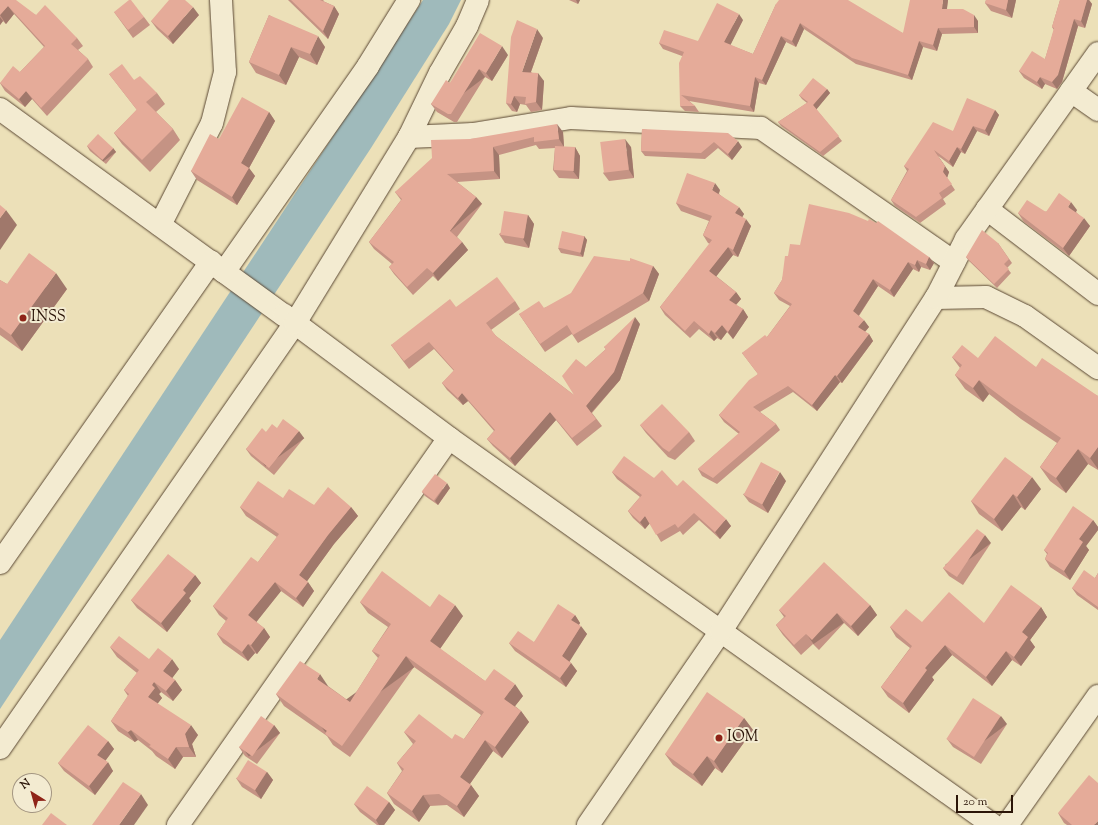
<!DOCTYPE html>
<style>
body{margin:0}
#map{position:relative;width:1098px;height:825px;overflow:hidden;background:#ece0b8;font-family:"Sorts Mill Goudy",serif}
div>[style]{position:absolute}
.water>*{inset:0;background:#9fbabb}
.roads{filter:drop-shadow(0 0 1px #5b4834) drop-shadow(0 0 1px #5b4834)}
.minor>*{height:22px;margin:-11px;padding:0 11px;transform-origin:11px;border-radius:11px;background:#f3ebd1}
.wall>*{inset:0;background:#c59384}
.shaded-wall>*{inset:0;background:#a0786b;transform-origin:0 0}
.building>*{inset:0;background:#e5ab99;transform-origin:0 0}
.dots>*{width:11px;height:11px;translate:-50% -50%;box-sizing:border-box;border:2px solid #f3ebd1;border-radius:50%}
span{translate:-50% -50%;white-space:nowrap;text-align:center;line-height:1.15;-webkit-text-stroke:4px #f3ebd1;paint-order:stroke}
.poi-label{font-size:15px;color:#2b1508}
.left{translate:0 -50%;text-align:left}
.north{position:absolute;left:12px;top:773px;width:40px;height:40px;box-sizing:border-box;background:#f3ebd1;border:1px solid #a39581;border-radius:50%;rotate:323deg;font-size:11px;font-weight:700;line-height:16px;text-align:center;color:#2b1508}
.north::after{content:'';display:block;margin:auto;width:14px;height:18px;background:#8f2418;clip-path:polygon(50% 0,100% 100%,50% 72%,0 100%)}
.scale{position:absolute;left:956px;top:795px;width:57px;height:18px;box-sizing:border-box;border:2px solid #2b1508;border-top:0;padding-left:5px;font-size:12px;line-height:14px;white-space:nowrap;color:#2b1508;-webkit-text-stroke:3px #f3ebd1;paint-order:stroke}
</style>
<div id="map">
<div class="water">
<i style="clip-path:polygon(423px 0,461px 0,449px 24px,371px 148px,0 709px,0 640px)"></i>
</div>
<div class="roads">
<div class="minor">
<i style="left:1071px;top:91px;width:33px;rotate:35deg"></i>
<i style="left:0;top:109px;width:351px;rotate:36deg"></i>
<i style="left:284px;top:315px;width:206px;rotate:36.7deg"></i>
<i style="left:449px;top:438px;width:668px;rotate:35.43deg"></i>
<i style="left:409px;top:137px;width:64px;rotate:-2.7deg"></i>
<i style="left:473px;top:134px;width:99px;rotate:-9.3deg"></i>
<i style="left:571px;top:118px;width:190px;rotate:3deg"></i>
<i style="left:761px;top:128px;width:235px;rotate:34.8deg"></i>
<i style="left:987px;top:209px;width:140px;rotate:37.4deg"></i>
<i style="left:160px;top:225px;width:114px;rotate:-63deg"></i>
<i style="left:212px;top:123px;width:53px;rotate:-75.7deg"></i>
<i style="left:225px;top:72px;width:72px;rotate:-93.2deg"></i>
<i style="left:224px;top:272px;width:251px;rotate:-55deg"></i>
<i style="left:368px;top:66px;width:78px;rotate:-58.2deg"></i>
<i style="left:936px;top:298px;width:50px;rotate:-1.1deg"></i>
<i style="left:986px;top:297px;width:43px;rotate:26deg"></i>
<i style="left:1025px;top:316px;width:90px;rotate:35.5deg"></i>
<i style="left:0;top:563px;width:368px;rotate:-55deg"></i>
<i style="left:0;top:748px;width:517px;rotate:-55.23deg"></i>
<i style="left:295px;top:323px;width:218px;rotate:-58.5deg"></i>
<i style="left:409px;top:137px;width:71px;rotate:-64.2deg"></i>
<i style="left:440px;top:73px;width:54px;rotate:-60.1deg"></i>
<i style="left:467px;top:26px;width:28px;rotate:-67deg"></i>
<i style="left:178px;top:825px;width:472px;rotate:-55deg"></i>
<i style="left:588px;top:825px;width:235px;rotate:-55.6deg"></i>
<i style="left:721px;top:631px;width:396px;rotate:-57.2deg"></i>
<i style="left:936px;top:298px;width:66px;rotate:-63deg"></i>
<i style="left:966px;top:239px;width:228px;rotate:-54.6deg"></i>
<i style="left:1007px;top:825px;width:158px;rotate:-54.8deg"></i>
</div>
</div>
<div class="wall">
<i style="clip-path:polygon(0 0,36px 15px,77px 38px,83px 46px,78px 50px,88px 59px,93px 67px,47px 116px,32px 99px,25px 107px,5px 91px,0 83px,20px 72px,44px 47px,14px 14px,6px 24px,3px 21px,0 25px)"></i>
<i style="clip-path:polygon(288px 0,324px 0,323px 1px,334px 6px,339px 14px,328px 39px)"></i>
<i style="clip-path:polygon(569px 0,580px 0,578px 4px)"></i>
<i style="clip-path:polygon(948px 0,947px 9px,978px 21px,978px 33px,942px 34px,937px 51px,923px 47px,912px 80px,856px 64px,804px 29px,796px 47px,786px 42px,766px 85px,759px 83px,754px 112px,689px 101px,695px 106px,699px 112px,685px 111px,680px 106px,682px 56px,663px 49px,659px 43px,698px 41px,743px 20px,730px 45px,753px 54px,776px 4px,903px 33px)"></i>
<i style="clip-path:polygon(986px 0,1016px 0,1012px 18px,991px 11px,985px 3px)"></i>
<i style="clip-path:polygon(1060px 0,1089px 0,1092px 4px,1085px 28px,1078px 26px,1062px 82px,1057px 89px,1045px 84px,1042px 89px,1024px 78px,1019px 71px,1045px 59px,1054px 30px,1052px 27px)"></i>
<i style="clip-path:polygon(114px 12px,144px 17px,150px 25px,133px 38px)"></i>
<i style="clip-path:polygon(199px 15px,173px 44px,157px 29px,151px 21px)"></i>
<i style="clip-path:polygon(269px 15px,325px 47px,317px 65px,299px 57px,286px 85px,256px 73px,249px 62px)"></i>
<i style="clip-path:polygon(543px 38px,531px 72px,544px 81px,542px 110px,531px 112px,526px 105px,520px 104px,517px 112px,512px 111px,506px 103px)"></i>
<i style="clip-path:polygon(508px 55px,492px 81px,485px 77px,457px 122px,454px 122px,437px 112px,431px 104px,450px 83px)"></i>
<i style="clip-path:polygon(109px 74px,134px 80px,157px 93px,165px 104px,156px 112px,173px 129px,180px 140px,150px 172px,122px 144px,114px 133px,137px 110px)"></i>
<i style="clip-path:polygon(827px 89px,830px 93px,816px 109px,842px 141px,823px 156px,781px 126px,778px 122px,807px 103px,802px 99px,799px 95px)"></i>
<i style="clip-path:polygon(995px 110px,999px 115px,989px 136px,977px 131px,965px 154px,961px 152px,953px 167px,937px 155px,949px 172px,947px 178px,955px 190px,943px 199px,946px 204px,920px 223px,895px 206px,891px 200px,907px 171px,904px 166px,953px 131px)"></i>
<i style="clip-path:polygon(269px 112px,275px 121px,249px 168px,255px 176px,237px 205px,197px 180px,191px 171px,219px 139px)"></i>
<i style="clip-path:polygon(642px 129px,742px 147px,732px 160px,718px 148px,705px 159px,645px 156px,641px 151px)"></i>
<i style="clip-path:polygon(563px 132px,564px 147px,575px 147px,580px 156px,579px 179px,559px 178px,553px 170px,555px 148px,539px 149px,536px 145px,499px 155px,500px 179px,457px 182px,476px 197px,482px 204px,457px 237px,462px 242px,468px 250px,438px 281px,433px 276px,413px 295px,394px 274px,389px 267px,392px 264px,374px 249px,369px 242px,401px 200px,395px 192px,470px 139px)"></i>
<i style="clip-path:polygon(87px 146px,113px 148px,116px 152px,106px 164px,90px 151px)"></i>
<i style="clip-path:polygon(631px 147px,634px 178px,609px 181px,603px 173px)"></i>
<i style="clip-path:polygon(720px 190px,719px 194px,744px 214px,742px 217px,751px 226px,738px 257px,733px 255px,716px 276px,736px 292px,741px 299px,736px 305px,743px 309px,748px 317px,733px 339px,727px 332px,721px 340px,717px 338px,714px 341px,699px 329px,690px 338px,665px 315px,660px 307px,710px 244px,708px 243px,703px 235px,709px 221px,681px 211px,676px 203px)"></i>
<i style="clip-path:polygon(1077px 210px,1076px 212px,1090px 226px,1069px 256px,1024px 222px,1018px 213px)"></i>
<i style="clip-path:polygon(528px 215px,534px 224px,529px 248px,505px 243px,499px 234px)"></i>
<i style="clip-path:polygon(584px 236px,587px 240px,583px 257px,561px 253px,558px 248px)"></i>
<i style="clip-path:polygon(998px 243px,1012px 263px,1007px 268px,1011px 273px,997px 288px,969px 261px,966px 257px)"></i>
<i style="clip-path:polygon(800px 245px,929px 257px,934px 263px,930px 270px,921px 267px,919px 272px,913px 269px,894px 297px,878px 286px,859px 316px,869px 327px,865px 332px,869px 334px,873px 341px,842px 383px,840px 382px,817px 411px,793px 392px,760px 412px,776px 424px,780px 430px,717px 484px,702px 476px,698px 469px,739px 434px,724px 422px,719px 415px,758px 374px,742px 353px,767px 337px,790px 306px,779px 300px,774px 293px,782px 280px,788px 256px)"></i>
<i style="clip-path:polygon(653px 266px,659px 274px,649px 301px,578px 343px,572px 334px,545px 352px,519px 314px,544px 308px)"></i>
<i style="clip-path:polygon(0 280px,7px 284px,67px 289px,22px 351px,0 335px)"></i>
<i style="clip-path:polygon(515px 301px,520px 309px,491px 330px,496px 336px,574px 395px,586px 367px,606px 349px,604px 347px,640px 324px,620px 380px,592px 413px,602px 426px,577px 446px,556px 420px,515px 466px,493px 446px,487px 439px,494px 431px,468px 401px,463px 405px,447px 390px,442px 383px,454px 371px,434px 349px,409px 369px,391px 345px,456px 307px)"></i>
<i style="clip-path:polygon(952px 357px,978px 358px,1036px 367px,1098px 396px,1098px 470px,1088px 464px,1066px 493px,1050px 481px,1040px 467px,1057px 443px,1021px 419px,989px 394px,983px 402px,965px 389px,955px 375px,960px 368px)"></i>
<i style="clip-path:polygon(640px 425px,689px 432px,695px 441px,675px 460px,668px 457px,646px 433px)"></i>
<i style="clip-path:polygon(277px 428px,304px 438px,274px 475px,251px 456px,246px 449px,266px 432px)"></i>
<i style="clip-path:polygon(612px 472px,654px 478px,677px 486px,731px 526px,720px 539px,699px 520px,683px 535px,680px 531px,661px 542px,650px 523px,645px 529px,633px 518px,628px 511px,640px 497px,617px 479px)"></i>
<i style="clip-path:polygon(786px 481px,768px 513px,749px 502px,743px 494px)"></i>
<i style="clip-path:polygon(450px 488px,438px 505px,425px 496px,422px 492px)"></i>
<i style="clip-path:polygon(1041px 489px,1025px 510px,1021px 507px,1002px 531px,979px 514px,971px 501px)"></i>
<i style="clip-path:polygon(283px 498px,314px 505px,351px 507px,358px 516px,334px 544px,307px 581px,314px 591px,303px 607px,281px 591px,256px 622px,264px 628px,270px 637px,257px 654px,255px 653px,248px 661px,223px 643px,217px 634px,226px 621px,219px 615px,213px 606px,258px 562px,277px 537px,246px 516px,240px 507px)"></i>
<i style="clip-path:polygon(1093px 520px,1098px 527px,1098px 530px,1086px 546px,1089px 550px,1070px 580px,1050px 567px,1045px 559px,1047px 554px,1044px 550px)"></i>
<i style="clip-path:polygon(991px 543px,963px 585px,949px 576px,943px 568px)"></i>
<i style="clip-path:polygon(1098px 573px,1098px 610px,1077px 595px,1072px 588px,1095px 578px)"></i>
<i style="clip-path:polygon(195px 575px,201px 583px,189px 598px,191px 601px,167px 632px,137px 608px,131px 600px)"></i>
<i style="clip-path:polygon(360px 602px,430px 607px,463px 616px,440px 649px,485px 681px,523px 696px,515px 706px,521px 711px,529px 722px,502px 758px,493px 751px,470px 784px,471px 785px,479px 796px,464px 817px,447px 805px,430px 806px,419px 822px,394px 804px,387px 793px,402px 771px,397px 763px,413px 744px,404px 732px,452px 739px,464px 739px,481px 715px,414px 667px,350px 757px,333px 745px,327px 736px,284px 706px,276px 694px,328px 686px,350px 702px,378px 658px,372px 651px,388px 627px,368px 613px)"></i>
<i style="clip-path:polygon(870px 605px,877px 615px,858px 636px,844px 623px,819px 650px,813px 644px,801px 655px,783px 635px,776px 625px,784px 617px,779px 610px)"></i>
<i style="clip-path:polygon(1041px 607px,1047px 617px,1030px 640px,1035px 647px,1021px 666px,1012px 660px,992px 686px,952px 655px,932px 677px,934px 680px,909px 713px,888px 697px,881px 687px,910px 648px,896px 637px,890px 627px,922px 622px,984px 623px)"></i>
<i style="clip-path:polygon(575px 615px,580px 623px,579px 625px,587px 634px,569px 661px,571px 663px,577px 671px,566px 687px,515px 651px,509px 643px,534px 642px)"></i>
<i style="clip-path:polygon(110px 647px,179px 669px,172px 678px,175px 680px,182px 690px,173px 701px,161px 692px,159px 694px,162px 698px,157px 704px,198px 735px,192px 744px,196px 757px,183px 757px,175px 769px,156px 756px,152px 751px,138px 740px,135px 742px,118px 731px,111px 721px,128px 696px,124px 690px,137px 673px,117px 657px)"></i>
<i style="clip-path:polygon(744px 718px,753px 730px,722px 773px,715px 768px,702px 786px,673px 765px,665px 754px)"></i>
<i style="clip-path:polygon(1007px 724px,981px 764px,953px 747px,947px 739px)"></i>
<i style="clip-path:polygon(274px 725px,280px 733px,257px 764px,245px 756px,239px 747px)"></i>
<i style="clip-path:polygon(108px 741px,114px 749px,105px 761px,113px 771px,95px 795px,64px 771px,58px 763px)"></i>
<i style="clip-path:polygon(267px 772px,273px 780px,261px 799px,242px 787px,236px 778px)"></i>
<i style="clip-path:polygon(389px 802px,395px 810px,384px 825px,377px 825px,360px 812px,354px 804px)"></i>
<i style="clip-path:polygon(1058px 813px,1098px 825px,1067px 825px,1064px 823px)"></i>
</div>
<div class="shaded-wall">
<i style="clip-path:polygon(576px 0,580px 0,578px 4px)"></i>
<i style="clip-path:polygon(943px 0,948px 0,946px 15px,942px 9px)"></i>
<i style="clip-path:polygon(1008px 0,1016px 0,1012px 18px,1006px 10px)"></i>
<i style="clip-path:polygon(1087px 0,1089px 0,1092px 4px,1085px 28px,1081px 21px)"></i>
<i style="clip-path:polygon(8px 6px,14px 14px,6px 24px,0 15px)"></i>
<i style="clip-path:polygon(334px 6px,339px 14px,328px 39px,323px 31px)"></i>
<i style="clip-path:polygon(193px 7px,199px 15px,173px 44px,168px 36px)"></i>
<i style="clip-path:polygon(739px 14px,743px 20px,729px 48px,724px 42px)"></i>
<i style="clip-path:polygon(974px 15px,978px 21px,978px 33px,974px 27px)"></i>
<i style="clip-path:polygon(0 17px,3px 21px,0 25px)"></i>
<i style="clip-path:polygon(1074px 19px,1078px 26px,1062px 82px,1057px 89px,1052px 82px)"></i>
<i style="clip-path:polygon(800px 23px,804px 29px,796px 47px,792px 41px)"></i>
<i style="clip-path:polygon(938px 28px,942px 34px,937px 51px,933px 45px)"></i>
<i style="clip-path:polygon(537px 29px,543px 38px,528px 80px,522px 72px)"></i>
<i style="clip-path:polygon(318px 36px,325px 47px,317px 65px,310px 54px)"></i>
<i style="clip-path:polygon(781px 36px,786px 42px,766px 85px,762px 80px)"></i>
<i style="clip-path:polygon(919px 41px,923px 47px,912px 80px,908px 75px)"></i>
<i style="clip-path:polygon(502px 46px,508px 55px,492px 81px,486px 73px)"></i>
<i style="clip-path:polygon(291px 47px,299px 57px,286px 85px,279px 75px)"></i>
<i style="left:479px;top:69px;width:10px;height:53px;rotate:53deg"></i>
<i style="clip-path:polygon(538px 73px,544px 81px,542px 110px,536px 102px)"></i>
<i style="clip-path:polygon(755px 77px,759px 83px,754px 112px,750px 106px)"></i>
<i style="clip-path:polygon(1040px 77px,1045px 84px,1042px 89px,1037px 82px)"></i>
<i style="clip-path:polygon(827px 89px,830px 93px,816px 110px,813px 105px)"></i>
<i style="clip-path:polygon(26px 91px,32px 99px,25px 107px,19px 99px)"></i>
<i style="clip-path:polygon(514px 96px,520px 104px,517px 112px,511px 104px)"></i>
<i style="clip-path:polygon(995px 110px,999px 115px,989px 136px,985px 130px)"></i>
<i style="clip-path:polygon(269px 112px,275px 121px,249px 168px,255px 176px,237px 205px,232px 197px,241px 163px)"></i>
<i style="clip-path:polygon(557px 124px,563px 132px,564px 147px,559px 139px)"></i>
<i style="clip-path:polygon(973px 126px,977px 131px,965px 154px,961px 149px)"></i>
<i style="clip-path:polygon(625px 139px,631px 147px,634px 178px,629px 170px)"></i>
<i style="clip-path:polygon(738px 141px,742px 147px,732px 160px,728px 154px)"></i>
<i style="clip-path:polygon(493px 147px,499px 155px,500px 179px,494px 171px)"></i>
<i style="clip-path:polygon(575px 147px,580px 156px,579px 179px,573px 171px)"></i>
<i style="clip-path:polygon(957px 147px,961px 152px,953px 167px,949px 161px)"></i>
<i style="left:113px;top:148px;width:5px;height:16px;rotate:53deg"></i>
<i style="clip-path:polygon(934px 150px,949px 172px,947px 178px,943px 172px)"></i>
<i style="clip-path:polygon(715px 183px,720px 190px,717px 197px,712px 190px)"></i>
<i style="left:476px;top:197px;width:9px;height:43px;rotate:49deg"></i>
<i style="clip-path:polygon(1071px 202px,1077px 210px,1074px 215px,1068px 207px)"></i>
<i style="clip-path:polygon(739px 207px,744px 214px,740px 221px,735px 213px)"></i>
<i style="clip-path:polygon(6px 210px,17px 225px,0 250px,0 218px)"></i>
<i style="clip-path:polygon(528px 215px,534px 224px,529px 248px,523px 239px)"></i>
<i style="clip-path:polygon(1084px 218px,1090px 226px,1069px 256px,1063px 248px)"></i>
<i style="clip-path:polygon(746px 219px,751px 226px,738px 257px,733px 250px)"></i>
<i style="clip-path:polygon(584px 236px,587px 240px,583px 257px,580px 253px)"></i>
<i style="clip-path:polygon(462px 242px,468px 250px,438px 281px,433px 273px)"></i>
<i style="clip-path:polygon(728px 247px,733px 255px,715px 278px,709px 271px)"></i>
<i style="clip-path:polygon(929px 257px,934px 263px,930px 270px,926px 264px)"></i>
<i style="clip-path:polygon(917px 260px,921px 267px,919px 272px,915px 265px)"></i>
<i style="clip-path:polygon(908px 262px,913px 269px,894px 297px,890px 290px)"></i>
<i style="clip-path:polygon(653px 266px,659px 274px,649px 301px,643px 293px)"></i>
<i style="clip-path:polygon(56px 273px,67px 289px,22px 351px,11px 335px)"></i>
<i style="clip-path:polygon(873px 279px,878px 286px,857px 318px,853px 311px)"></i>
<i style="clip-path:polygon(736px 292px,741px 299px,734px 307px,729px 300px)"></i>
<i style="clip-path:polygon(743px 309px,748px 317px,733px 339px,728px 332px)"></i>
<i style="clip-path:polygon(635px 317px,640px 324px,620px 380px,591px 413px,586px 406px)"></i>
<i style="clip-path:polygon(864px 320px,869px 327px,863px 334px,858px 327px)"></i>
<i style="clip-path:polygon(722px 325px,727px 332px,721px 340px,715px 333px)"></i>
<i style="clip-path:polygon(711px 330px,717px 338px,714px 341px,709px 334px)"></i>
<i style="clip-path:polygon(869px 334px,873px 341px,842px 383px,837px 376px)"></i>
<i style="clip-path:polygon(835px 375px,840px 382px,817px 411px,812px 405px)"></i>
<i style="clip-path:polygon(979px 380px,989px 394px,983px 402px,973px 388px)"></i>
<i style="clip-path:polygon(462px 393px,468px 401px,463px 405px,458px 398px)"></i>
<i style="clip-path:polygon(550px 412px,556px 420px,515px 466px,510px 458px)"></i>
<i style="left:299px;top:431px;width:9px;height:48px;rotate:54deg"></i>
<i style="clip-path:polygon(1098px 447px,1098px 469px,1090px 458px)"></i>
<i style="clip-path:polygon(1078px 449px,1088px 464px,1066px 493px,1056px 478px)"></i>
<i style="clip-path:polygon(780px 472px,786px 481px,768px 513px,762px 504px)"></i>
<i style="clip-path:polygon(1032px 477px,1041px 489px,1025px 510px,1017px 497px)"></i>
<i style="clip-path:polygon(447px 483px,450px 488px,438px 505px,435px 501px)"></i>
<i style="clip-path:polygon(1013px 494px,1021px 507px,1002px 531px,994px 519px)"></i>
<i style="clip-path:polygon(351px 507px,358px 516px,334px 544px,305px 584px,299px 575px,328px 535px)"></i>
<i style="clip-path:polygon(645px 516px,650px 523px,645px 529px,640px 522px)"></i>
<i style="clip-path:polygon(726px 519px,731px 526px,720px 539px,715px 532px)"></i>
<i style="clip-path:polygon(1093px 520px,1098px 527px,1098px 530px,1086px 546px,1089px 550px,1070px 580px,1064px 571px,1079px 539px)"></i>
<i style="left:985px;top:535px;width:10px;height:50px;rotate:53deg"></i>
<i style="clip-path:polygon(195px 575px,201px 583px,189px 598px,191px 601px,167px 632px,161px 623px,183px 590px)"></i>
<i style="clip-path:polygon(275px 582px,281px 591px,254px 625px,248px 615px)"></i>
<i style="clip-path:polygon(308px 582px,314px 591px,303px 607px,296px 598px)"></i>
<i style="clip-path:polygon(455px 605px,463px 616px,437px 653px,430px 641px)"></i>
<i style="clip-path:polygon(870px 605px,877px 615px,858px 636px,851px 626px)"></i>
<i style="clip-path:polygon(1041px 607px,1047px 617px,1030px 640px,1035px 647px,1021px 666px,1014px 657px,1022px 632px)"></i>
<i style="left:837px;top:613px;width:12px;height:37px;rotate:55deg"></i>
<i style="clip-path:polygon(575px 615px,580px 623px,577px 628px,571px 620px)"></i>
<i style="clip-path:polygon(581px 626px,587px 634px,568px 664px,562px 656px)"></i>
<i style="clip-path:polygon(264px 628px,270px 637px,257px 654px,251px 645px)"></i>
<i style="clip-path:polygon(248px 644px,255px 653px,248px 661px,242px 652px)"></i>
<i style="clip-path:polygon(945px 645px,952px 655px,932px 677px,934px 680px,909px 713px,903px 703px,925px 668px)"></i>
<i style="clip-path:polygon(1006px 651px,1012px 660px,992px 686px,986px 677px)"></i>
<i style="left:406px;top:656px;width:14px;height:110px;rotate:54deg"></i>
<i style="clip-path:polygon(172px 659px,179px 669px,170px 681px,163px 671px)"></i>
<i style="clip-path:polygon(571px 663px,577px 671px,566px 687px,560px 678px)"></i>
<i style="clip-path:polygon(320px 674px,328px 686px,325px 690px,317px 679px)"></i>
<i style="clip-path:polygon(175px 680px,182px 690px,173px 701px,166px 691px)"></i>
<i style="clip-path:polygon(154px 682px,161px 692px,159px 694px,162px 698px,155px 707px,148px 697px,152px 685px)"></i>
<i style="clip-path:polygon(515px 684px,523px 696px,512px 710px,504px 699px)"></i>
<i style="clip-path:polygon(521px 711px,529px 722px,502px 758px,495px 747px)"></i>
<i style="left:1001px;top:716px;width:10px;height:48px;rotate:53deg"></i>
<i style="clip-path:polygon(744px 718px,753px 730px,722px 773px,714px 761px)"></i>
<i style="clip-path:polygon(191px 725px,198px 735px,192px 744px,196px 757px,189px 747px,185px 734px)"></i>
<i style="left:274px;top:725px;width:10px;height:39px;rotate:53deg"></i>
<i style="left:131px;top:730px;width:12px;height:4px;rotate:55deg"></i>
<i style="clip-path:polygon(485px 740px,493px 751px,467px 788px,460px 777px)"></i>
<i style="clip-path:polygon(108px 741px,114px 749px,103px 764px,97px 755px)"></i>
<i style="clip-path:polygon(176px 747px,183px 757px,175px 769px,168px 759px)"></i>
<i style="clip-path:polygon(707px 756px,715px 768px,702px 786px,693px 774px)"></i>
<i style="clip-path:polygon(108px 762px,113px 771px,95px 795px,89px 786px)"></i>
<i style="clip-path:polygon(267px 772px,273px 780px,261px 799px,255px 790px)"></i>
<i style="clip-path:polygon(471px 785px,479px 796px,464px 817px,457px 806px)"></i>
<i style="clip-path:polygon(141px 794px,148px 805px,134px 825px,119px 825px)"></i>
<i style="clip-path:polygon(423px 795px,430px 806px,419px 822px,412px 811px)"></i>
<i style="clip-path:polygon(389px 802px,395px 810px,384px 825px,379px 825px,376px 820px)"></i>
<i style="clip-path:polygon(1098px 821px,1098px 825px,1094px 825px)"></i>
</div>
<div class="building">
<i style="clip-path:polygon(0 0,16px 0,36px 15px,45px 5px,77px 38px,71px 44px,88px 59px,41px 108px,26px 91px,19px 99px,0 83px,13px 66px,20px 72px,45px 46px,8px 6px,0 15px)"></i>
<i style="clip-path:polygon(129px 0,131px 0,144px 17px,128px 30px,114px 12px)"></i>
<i style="clip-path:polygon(169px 0,185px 0,193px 7px,168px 36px,151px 21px)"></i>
<i style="clip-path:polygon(291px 0,320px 0,334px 6px,323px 31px)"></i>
<i style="clip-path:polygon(779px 0,848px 0,903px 33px,910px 0,943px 0,942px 9px,963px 9px,974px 15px,974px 27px,938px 28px,933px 45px,919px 41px,908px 75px,852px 58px,800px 23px,792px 41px,781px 36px,762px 80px,755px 77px,750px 106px,681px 95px,695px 106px,680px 106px,679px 63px,684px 52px,659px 43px,664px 30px,698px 41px,717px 3px,739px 14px,724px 42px,753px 54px,776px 4px)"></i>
<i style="clip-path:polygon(986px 0,1008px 0,1006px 10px,985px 3px)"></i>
<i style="clip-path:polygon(1060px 0,1087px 0,1081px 21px,1074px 19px,1058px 75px,1052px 82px,1040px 77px,1037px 82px,1019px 71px,1032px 51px,1045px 59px,1054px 28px,1052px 27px)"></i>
<i style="clip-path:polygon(269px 15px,318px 36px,310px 54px,291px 47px,279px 75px,249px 62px)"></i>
<i style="clip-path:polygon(517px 20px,537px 29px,522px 72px,538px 73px,536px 102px,525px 104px,526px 97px,514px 96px,511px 104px,506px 103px,511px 37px)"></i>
<i style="clip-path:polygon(480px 33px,502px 46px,486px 73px,479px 69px,451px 114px,448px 114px,431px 104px,446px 80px,450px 83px)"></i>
<i style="clip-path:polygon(122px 64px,134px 80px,140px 76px,157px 93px,146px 102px,173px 129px,142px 160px,114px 133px,140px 106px,137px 110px,109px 74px)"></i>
<i style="clip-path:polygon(813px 78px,827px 89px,813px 105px,839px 136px,820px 152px,778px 122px,808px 102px,799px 95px)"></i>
<i style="clip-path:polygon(242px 97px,269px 112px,241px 163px,249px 168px,232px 197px,191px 171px,210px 134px,219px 139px)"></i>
<i style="clip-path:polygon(967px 98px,995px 110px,985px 130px,973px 126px,961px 149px,957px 147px,949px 161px,934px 150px,945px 166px,943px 172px,952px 184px,939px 193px,942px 198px,916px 217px,891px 200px,909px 169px,904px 166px,933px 122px,953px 131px)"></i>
<i style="clip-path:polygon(557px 124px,559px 139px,534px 142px,534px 137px,493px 147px,494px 171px,447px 174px,476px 197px,450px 231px,462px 242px,433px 273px,427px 268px,407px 287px,389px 267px,394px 262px,369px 242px,402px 199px,395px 192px,432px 158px,431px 140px,470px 139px)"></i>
<i style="clip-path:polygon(642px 129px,728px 133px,738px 141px,728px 154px,714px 142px,701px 153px,641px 151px)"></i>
<i style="left:98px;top:134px;width:21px;height:16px;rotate:43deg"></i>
<i style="left:625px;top:139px;width:31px;height:25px;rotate:83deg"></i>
<i style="left:555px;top:146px;width:20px;height:24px;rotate:3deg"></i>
<i style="clip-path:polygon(687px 173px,715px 183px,712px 190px,739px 207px,735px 213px,746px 219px,733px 250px,728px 247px,709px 271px,736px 292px,729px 300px,743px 309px,728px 332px,722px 325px,715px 333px,711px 330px,709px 334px,694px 321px,685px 331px,660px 307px,712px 240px,703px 235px,712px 216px,676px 203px)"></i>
<i style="clip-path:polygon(1059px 193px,1071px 202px,1068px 207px,1084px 218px,1063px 248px,1018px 213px,1027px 200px,1046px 212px)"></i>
<i style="clip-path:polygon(809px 204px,849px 213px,868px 221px,869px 219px,876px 223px,878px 221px,929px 257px,926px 264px,917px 260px,915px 265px,908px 262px,890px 290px,873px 279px,853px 311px,864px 320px,858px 327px,869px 334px,837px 376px,835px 375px,812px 405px,788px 386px,753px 407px,776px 424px,713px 478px,698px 469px,740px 432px,719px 415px,749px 380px,758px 374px,742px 353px,765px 335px,767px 337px,792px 304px,774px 293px,782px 280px,785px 256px,788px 256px,790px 244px,800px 245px)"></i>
<i style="clip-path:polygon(0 205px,6px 210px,0 218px)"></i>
<i style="left:504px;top:211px;width:24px;height:24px;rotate:9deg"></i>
<i style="clip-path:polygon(982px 230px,998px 243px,1009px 259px,1004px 264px,1009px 269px,994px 284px,966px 257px)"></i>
<i style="left:562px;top:231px;width:23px;height:17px;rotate:13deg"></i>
<i style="clip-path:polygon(29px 253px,56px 273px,11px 335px,0 327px,0 280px,7px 284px)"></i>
<i style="clip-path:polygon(594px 256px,630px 261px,630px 258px,653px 266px,643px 293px,573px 335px,567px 325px,540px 344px,519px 314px,539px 301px,544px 308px,571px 293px)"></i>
<i style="clip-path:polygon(497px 277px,515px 301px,486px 323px,496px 336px,574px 395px,562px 376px,576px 359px,586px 367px,606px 349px,604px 347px,635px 317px,614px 372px,586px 406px,596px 419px,572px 438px,550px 412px,510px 458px,487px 439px,495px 430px,462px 393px,458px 398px,442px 383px,454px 370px,429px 342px,404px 361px,391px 345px,450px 299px,456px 307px)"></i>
<i style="clip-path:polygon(995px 336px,1036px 367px,1042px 358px,1098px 396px,1098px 447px,1090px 458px,1078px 449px,1056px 478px,1040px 467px,1061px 438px,1011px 404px,979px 380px,973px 388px,955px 375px,962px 365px,952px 357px,962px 345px,978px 358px)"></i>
<i style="clip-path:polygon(662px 404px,689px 432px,669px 452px,663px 448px,640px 425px)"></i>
<i style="clip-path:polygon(283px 419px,299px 431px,269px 468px,246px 449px,262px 428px,266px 432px,272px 424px,277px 428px)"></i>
<i style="clip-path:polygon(624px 456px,654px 478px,662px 470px,677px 486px,683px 480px,726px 519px,715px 532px,694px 513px,678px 528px,675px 524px,656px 535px,645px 516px,640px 522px,628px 511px,642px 495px,612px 472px)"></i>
<i style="clip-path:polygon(1005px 457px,1032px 477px,1017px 497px,1013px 494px,994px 519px,971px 501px)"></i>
<i style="left:761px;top:462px;width:21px;height:37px;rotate:28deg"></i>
<i style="left:435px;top:474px;width:15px;height:22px;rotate:37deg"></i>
<i style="clip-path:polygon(258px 481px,283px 498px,289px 489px,314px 505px,328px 487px,351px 507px,328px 535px,299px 575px,308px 582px,296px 598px,275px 582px,248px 615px,264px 628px,251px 645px,248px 644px,242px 652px,217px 634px,228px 618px,213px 606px,251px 557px,258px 562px,279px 534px,240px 507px)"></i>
<i style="clip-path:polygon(1073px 506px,1093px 520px,1079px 539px,1083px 542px,1064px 571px,1045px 559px,1048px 553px,1044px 550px)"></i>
<i style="clip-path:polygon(977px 529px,985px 535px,957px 577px,943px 568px)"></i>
<i style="clip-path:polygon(168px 554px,195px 575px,183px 590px,186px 593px,161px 623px,131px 600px)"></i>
<i style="clip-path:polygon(824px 562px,870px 605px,851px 626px,837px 613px,812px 640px,806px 634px,794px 645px,776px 625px,786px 616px,779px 610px)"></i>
<i style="clip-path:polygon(1084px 570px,1095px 578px,1098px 573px,1098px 607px,1072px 588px)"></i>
<i style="clip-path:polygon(382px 571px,430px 607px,439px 594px,455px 605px,430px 641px,485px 681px,494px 669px,515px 684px,504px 699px,521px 711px,495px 747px,485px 740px,460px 777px,471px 785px,457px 806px,439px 794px,423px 795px,412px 811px,387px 793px,404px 769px,397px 763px,416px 741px,404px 732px,419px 714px,452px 739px,455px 734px,464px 739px,484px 712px,406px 656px,342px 746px,325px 734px,327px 731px,276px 694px,300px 661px,320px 674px,317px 679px,350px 702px,380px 655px,372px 651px,391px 624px,360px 602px)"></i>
<i style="clip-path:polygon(1011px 585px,1041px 607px,1022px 632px,1028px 637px,1014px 657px,1006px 651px,986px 677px,945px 645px,925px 668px,927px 670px,903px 703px,881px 687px,912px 646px,890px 627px,906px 609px,922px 622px,949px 592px,984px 623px)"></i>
<i style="clip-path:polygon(558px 604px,575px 615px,571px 620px,581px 626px,562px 656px,571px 663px,560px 678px,509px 643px,518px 631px,534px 642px)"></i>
<i style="clip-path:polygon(119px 636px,149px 659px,158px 648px,172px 659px,163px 671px,175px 680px,166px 691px,154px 682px,152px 685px,155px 688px,148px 697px,191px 725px,185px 734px,189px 747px,176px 747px,168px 759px,149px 746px,151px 745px,131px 730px,128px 732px,111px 721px,129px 694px,124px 690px,139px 670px,110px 647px)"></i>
<i style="clip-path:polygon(707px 692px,744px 718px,714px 761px,707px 756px,693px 774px,665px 754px)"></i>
<i style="left:973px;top:698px;width:33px;height:49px;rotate:33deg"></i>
<i style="left:261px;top:716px;width:16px;height:38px;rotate:35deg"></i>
<i style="clip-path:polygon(88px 725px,108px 741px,97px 755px,108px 762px,89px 786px,58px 763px)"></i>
<i style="left:248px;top:760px;width:22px;height:22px;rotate:32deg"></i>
<i style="clip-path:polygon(1089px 775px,1098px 783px,1098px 821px,1094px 825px,1072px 825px,1058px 813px)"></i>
<i style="clip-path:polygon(123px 782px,141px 794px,119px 825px,92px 825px)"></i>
<i style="left:367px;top:786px;width:27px;height:22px;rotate:36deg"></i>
<i style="clip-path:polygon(51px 813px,67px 825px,42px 825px)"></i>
</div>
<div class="dots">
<i style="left:23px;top:318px;background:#8f2418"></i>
<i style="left:719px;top:738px;background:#8f2418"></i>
</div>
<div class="poi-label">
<span class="left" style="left:31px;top:318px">INSS</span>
<span class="left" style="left:727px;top:738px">IOM</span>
</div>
<div class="north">N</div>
<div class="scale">20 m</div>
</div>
